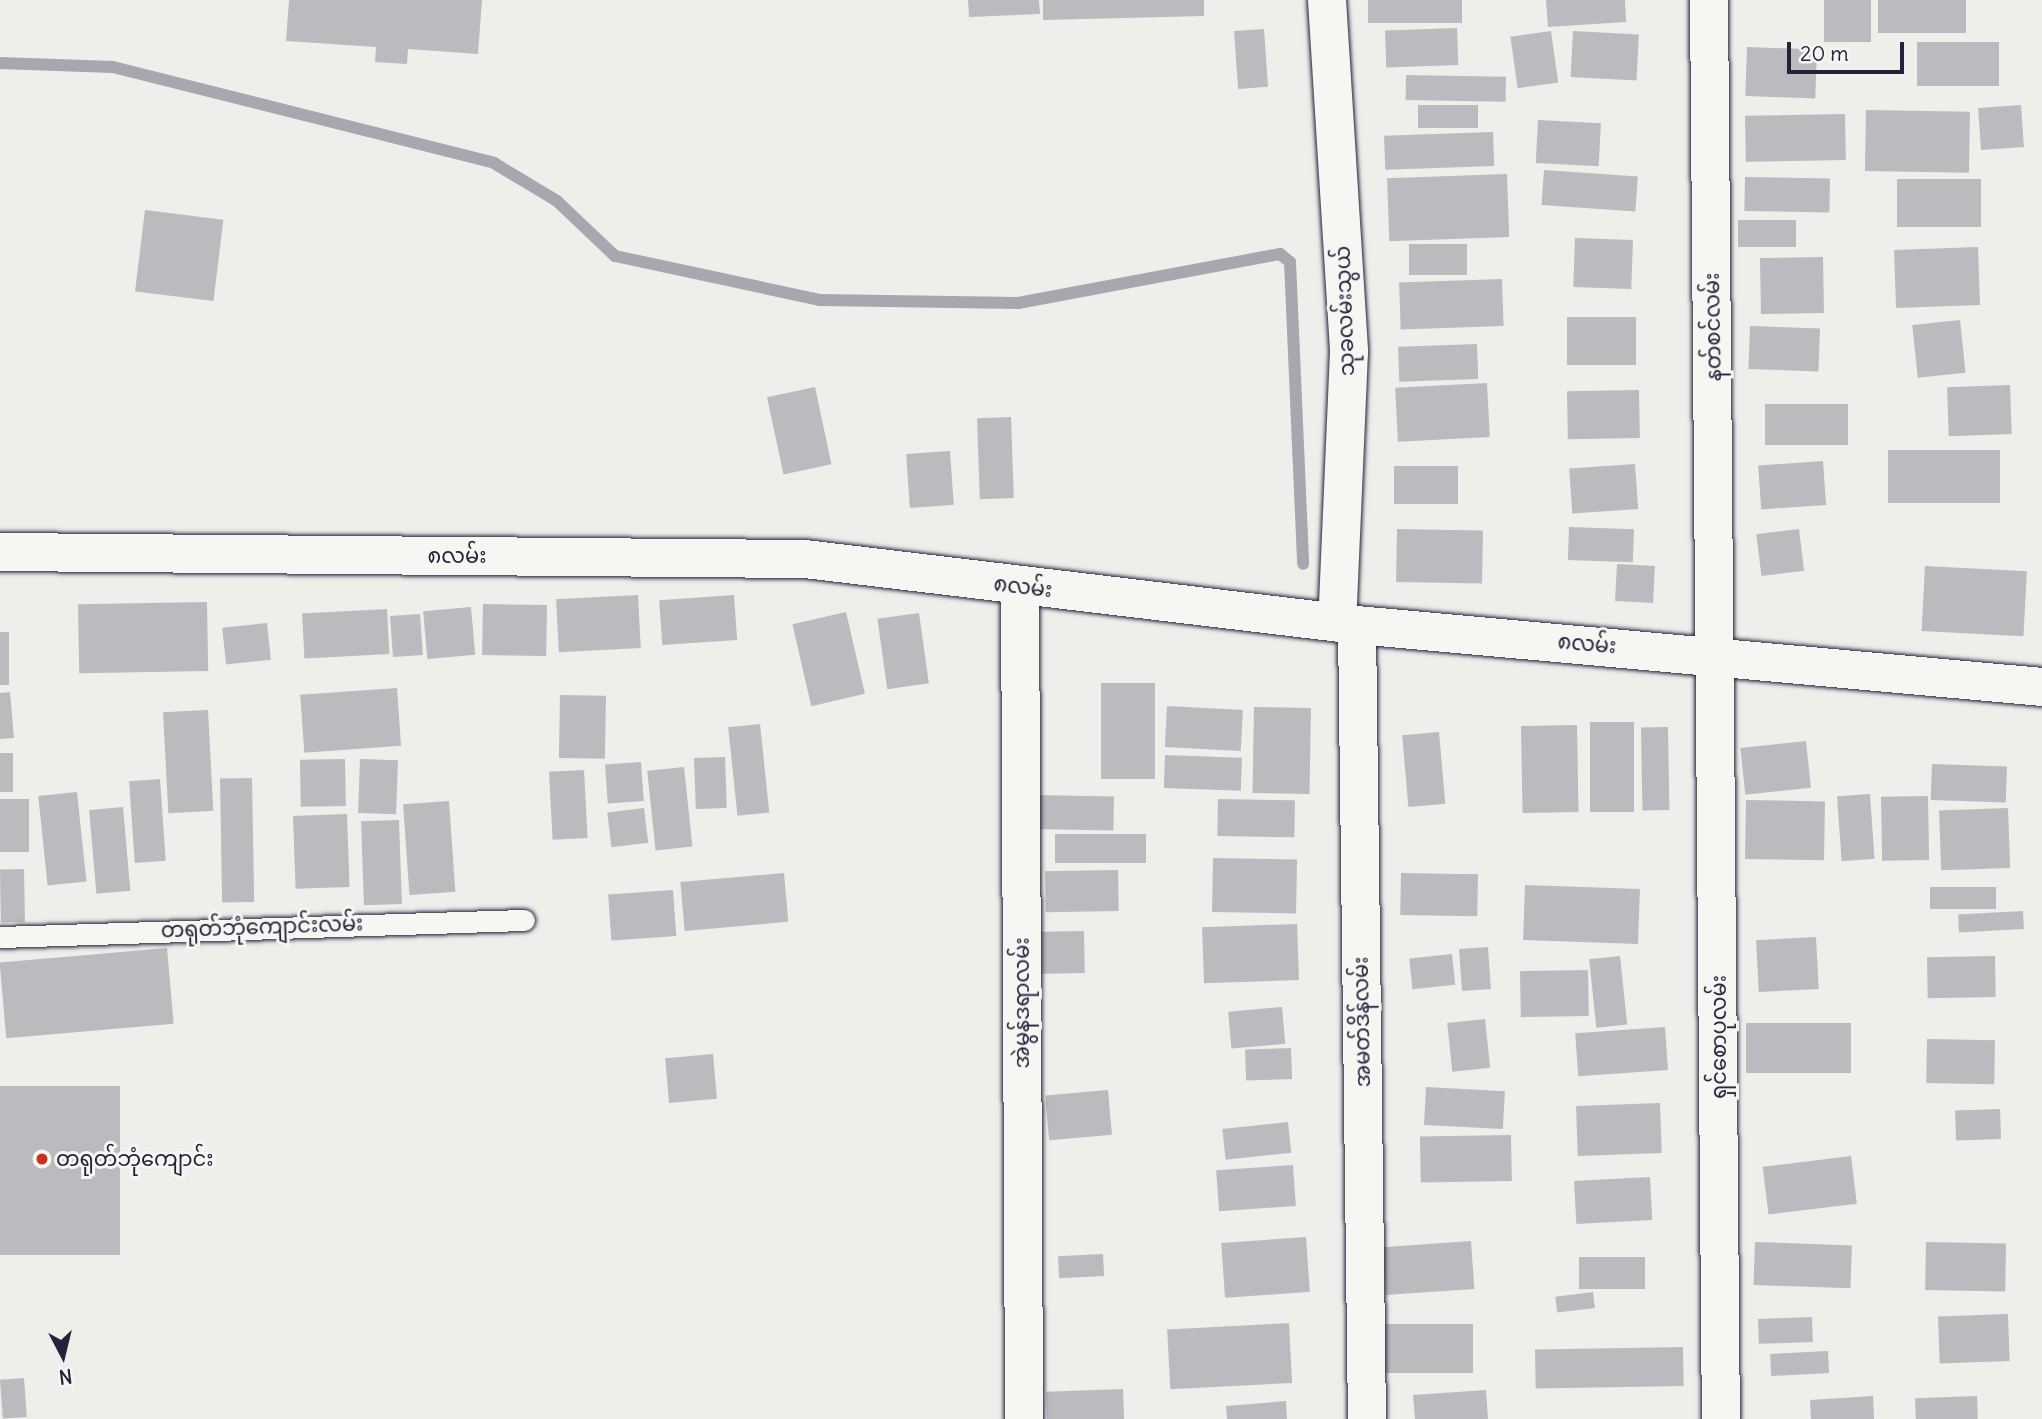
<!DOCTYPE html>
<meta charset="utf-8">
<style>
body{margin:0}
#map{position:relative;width:2042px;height:1419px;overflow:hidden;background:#eeeeeb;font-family:Delius,"Noto Sans Myanmar",sans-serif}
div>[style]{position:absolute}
.stream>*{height:12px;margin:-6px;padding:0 6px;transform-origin:6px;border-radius:6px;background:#a7a7af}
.building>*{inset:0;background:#bbbbbf;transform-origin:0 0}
.roads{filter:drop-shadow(0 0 2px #22223b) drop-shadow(0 0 2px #22223b)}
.lane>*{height:21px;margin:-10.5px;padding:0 10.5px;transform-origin:10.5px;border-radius:10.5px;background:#f6f6f2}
.street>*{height:38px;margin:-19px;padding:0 19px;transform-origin:19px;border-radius:19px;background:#f6f6f2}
.dots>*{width:19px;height:19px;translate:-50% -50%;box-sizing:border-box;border:4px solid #f6f6f2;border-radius:50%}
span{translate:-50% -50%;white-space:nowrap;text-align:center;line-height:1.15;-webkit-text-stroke:6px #f6f6f2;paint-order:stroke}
.street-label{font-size:21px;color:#22223b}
.poi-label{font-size:21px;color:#22223b}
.left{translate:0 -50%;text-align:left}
.north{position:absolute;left:28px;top:1321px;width:70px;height:70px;-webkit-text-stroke:5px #f6f6f2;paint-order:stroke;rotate:173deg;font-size:19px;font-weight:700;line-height:28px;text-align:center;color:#22223b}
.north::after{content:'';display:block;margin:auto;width:24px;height:32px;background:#22223b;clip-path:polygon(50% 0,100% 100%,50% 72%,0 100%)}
.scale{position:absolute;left:1787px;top:42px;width:117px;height:32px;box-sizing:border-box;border:4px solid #22223b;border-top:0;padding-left:9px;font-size:21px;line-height:24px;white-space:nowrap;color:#22223b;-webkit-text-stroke:5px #f6f6f2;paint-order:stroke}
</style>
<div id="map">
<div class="stream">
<i style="left:0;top:63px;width:113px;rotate:2deg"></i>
<i style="left:113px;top:67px;width:393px;rotate:14.1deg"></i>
<i style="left:494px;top:163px;width:74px;rotate:31.1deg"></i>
<i style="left:557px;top:201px;width:80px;rotate:43.5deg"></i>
<i style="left:615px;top:256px;width:210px;rotate:12.1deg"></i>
<i style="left:820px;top:300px;width:198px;rotate:0.9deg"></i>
<i style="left:1018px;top:303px;width:267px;rotate:-10.6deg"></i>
<i style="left:1280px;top:254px;width:13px;rotate:39deg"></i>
<i style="left:1290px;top:262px;width:302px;rotate:87.5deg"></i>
</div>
<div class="building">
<i style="clip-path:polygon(289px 0,482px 0,478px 54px,408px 49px,407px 64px,375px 62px,376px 47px,286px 41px)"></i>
<i style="clip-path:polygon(968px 0,1039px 0,1040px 14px,969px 17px)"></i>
<i style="clip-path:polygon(1043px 0,1204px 0,1204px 16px,1043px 20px)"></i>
<i style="left:1368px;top:0;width:94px;height:23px"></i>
<i style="clip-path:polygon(1546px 0,1625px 0,1626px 22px,1548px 27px)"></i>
<i style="left:1824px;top:0;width:47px;height:42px"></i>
<i style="left:1878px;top:0;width:88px;height:33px"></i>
<i style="left:1457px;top:28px;width:37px;height:72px;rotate:88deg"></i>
<i style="left:1264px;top:29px;width:58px;height:30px;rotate:86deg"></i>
<i style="left:1551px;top:31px;width:52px;height:41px;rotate:82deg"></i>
<i style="left:1573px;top:31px;width:66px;height:46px;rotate:3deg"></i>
<i style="left:1999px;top:42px;width:44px;height:82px;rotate:90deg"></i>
<i style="left:1747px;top:47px;width:70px;height:49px;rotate:2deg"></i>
<i style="left:1406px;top:75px;width:100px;height:25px;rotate:1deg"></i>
<i style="left:1478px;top:105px;width:23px;height:60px;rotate:90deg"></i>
<i style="left:2021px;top:105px;width:42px;height:43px;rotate:86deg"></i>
<i style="left:1866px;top:110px;width:104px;height:61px;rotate:1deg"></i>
<i style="left:1845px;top:114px;width:46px;height:100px;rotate:89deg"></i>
<i style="left:1538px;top:120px;width:63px;height:43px;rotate:3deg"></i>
<i style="left:1493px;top:132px;width:34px;height:109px;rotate:88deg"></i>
<i style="left:1544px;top:170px;width:94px;height:35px;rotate:4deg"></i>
<i style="left:1507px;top:174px;width:63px;height:120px;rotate:88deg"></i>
<i style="left:1745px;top:177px;width:85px;height:34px;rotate:1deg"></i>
<i style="left:1981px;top:179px;width:48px;height:84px;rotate:90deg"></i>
<i style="left:145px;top:210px;width:79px;height:82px;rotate:7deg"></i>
<i style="left:1738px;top:220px;width:58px;height:27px"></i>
<i style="left:1575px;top:238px;width:58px;height:49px;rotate:2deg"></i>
<i style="left:1409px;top:244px;width:58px;height:31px"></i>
<i style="left:1978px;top:247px;width:58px;height:84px;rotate:88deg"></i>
<i style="left:1823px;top:257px;width:56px;height:63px;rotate:89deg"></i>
<i style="left:1502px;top:279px;width:47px;height:103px;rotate:88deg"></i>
<i style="left:1567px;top:317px;width:69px;height:48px"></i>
<i style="left:1960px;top:320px;width:53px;height:48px;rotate:84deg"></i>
<i style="left:1750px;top:326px;width:70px;height:43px;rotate:2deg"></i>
<i style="left:1477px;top:344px;width:35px;height:79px;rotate:88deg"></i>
<i style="left:1487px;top:383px;width:54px;height:92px;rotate:87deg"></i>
<i style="left:2010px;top:385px;width:49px;height:63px;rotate:88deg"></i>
<i style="left:815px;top:387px;width:79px;height:49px;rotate:78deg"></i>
<i style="left:1639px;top:390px;width:48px;height:72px;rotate:89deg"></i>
<i style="left:1765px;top:404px;width:83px;height:41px"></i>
<i style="left:1011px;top:417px;width:81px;height:34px;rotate:88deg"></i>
<i style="left:2000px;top:450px;width:53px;height:112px;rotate:90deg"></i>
<i style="left:950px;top:451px;width:54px;height:44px;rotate:86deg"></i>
<i style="left:1823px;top:461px;width:44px;height:65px;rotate:86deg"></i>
<i style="left:1635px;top:464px;width:45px;height:66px;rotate:86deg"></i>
<i style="left:1458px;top:466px;width:38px;height:64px;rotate:90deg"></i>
<i style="left:1569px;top:527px;width:65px;height:33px;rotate:2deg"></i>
<i style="left:1397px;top:529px;width:86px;height:53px;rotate:1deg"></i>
<i style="left:1799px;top:529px;width:42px;height:43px;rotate:83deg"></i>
<i style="left:1617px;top:564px;width:38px;height:37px;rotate:3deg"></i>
<i style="left:1925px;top:566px;width:102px;height:65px;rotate:3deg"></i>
<i style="left:638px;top:595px;width:53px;height:82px;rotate:87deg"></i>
<i style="left:734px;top:595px;width:45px;height:75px;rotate:86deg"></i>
<i style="left:207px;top:602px;width:69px;height:129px;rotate:89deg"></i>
<i style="left:483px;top:604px;width:64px;height:51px;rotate:1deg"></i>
<i style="left:471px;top:607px;width:48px;height:48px;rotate:85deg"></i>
<i style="left:387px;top:609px;width:45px;height:85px;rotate:87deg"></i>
<i style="left:846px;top:612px;width:84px;height:55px;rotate:77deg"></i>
<i style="left:919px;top:613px;width:71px;height:42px;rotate:82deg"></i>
<i style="left:420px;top:614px;width:41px;height:30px;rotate:86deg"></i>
<i style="left:267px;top:623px;width:37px;height:45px;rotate:84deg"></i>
<i style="left:0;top:632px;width:9px;height:53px"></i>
<i style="left:1101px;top:683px;width:54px;height:96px"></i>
<i style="left:397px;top:688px;width:58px;height:97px;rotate:86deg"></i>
<i style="clip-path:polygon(10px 692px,14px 738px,0 739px,0 693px)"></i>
<i style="left:560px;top:695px;width:46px;height:63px;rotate:1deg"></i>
<i style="left:1167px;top:706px;width:76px;height:41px;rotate:3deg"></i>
<i style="left:1254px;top:707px;width:57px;height:86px;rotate:1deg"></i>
<i style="left:208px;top:710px;width:101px;height:45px;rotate:87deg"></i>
<i style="left:1590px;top:722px;width:44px;height:90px"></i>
<i style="left:760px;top:724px;width:89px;height:32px;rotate:84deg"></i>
<i style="left:1577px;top:725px;width:87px;height:56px;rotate:89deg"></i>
<i style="left:1668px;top:727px;width:83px;height:27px;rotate:89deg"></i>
<i style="left:1439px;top:732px;width:72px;height:37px;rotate:85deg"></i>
<i style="left:1806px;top:741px;width:47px;height:66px;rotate:84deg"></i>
<i style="left:0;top:753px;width:13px;height:39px"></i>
<i style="left:1165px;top:755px;width:77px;height:33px;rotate:2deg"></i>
<i style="left:725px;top:757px;width:51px;height:31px;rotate:88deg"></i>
<i style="left:345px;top:759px;width:47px;height:45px;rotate:89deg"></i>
<i style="left:360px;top:759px;width:38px;height:54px;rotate:2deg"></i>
<i style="left:641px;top:762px;width:39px;height:36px;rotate:86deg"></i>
<i style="left:1932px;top:764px;width:75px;height:36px;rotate:2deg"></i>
<i style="left:684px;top:767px;width:80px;height:37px;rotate:84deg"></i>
<i style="left:584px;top:770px;width:68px;height:35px;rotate:87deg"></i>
<i style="left:252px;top:778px;width:124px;height:32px;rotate:89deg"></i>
<i style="left:160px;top:779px;width:82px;height:31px;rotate:86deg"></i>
<i style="left:77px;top:792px;width:90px;height:39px;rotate:84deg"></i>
<i style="left:1870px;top:794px;width:65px;height:33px;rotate:86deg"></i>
<i style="left:1033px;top:795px;width:81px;height:34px;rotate:1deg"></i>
<i style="left:1928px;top:796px;width:64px;height:47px;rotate:89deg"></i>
<i style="left:0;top:799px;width:29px;height:53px"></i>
<i style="left:1218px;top:799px;width:77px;height:37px;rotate:1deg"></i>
<i style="left:1746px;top:800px;width:79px;height:59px;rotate:1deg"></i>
<i style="left:449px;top:801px;width:91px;height:46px;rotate:86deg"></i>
<i style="left:123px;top:807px;width:84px;height:34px;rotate:85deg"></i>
<i style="left:644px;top:808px;width:35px;height:37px;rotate:83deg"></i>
<i style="left:2008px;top:808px;width:60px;height:69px;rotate:88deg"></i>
<i style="left:347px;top:814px;width:73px;height:54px;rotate:88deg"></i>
<i style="left:399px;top:820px;width:84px;height:38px;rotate:88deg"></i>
<i style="left:1146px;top:834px;width:29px;height:91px;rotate:90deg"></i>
<i style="left:1213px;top:858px;width:84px;height:54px;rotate:1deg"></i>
<i style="left:24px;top:869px;width:53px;height:24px;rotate:89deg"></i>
<i style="left:1118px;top:870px;width:41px;height:73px;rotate:89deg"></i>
<i style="left:784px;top:873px;width:49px;height:104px;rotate:85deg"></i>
<i style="left:1401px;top:873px;width:77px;height:42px;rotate:1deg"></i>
<i style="left:1525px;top:885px;width:115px;height:55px;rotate:2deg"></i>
<i style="left:1996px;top:887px;width:22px;height:66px;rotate:90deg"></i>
<i style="left:673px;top:890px;width:46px;height:65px;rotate:86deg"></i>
<i style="left:2023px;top:911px;width:18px;height:65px;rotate:87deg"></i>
<i style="left:1297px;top:924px;width:56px;height:95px;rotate:88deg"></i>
<i style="left:1084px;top:931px;width:42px;height:55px;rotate:89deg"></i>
<i style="left:1816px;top:937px;width:52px;height:60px;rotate:87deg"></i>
<i style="left:1488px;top:947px;width:42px;height:29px;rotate:86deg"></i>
<i style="left:167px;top:948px;width:76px;height:168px;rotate:85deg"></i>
<i style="left:1452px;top:954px;width:31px;height:43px;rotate:84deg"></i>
<i style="left:1620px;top:956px;width:69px;height:31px;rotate:84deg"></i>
<i style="left:1995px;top:956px;width:41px;height:68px;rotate:89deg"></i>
<i style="left:1588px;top:970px;width:46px;height:68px;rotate:89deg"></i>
<i style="left:1282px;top:1007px;width:37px;height:54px;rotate:85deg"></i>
<i style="left:1485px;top:1019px;width:49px;height:38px;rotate:84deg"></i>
<i style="left:1746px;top:1023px;width:105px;height:50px"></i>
<i style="left:1665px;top:1027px;width:43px;height:90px;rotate:86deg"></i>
<i style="left:1927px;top:1039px;width:68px;height:44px;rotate:1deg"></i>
<i style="left:1291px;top:1048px;width:31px;height:46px;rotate:88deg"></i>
<i style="left:713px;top:1054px;width:45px;height:48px;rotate:85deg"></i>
<i style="left:0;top:1086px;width:120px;height:169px"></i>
<i style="left:1426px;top:1087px;width:79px;height:38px;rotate:3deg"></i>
<i style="left:1108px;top:1090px;width:45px;height:63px;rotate:85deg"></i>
<i style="left:1660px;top:1103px;width:50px;height:84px;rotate:88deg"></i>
<i style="left:2000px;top:1109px;width:30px;height:45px;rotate:88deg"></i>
<i style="left:1288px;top:1122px;width:31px;height:66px;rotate:84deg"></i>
<i style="left:1511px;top:1135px;width:46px;height:91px;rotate:89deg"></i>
<i style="left:1851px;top:1156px;width:48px;height:89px;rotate:83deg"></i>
<i style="left:1293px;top:1165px;width:41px;height:77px;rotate:86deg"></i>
<i style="left:1650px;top:1177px;width:43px;height:76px;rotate:87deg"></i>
<i style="left:1306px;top:1237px;width:55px;height:85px;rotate:86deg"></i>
<i style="left:1471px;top:1241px;width:48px;height:89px;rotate:86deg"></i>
<i style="left:1755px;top:1242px;width:97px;height:43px;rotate:2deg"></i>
<i style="left:1926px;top:1242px;width:80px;height:48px;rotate:1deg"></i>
<i style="left:1103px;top:1254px;width:22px;height:45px;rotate:87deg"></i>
<i style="left:1579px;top:1257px;width:66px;height:32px"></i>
<i style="left:1593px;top:1292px;width:16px;height:38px;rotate:83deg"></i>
<i style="left:2008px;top:1314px;width:47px;height:70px;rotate:88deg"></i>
<i style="left:1812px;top:1317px;width:25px;height:54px;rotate:88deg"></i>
<i style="left:1289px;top:1323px;width:60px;height:122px;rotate:87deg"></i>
<i style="left:1473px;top:1324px;width:49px;height:98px;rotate:90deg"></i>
<i style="left:1683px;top:1347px;width:39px;height:148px;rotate:89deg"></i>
<i style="left:1828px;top:1351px;width:22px;height:58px;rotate:87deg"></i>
<i style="left:24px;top:1378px;width:39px;height:24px;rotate:86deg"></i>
<i style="left:1123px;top:1389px;width:30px;height:77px;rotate:88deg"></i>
<i style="clip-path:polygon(1486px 1390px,1488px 1419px,1415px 1419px,1413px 1395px)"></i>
<i style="clip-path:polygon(1873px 1396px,1874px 1419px,1811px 1419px,1810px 1400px)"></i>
<i style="left:1977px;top:1396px;width:23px;height:62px;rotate:88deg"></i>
<i style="clip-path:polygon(1286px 1401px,1287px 1419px,1227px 1419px,1226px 1406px)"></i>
</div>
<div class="roads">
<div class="lane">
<i style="left:0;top:937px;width:524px;rotate:-1.86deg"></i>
</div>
<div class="street">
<i style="left:1327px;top:0;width:353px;rotate:86.4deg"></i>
<i style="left:1349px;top:352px;width:270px;rotate:92.5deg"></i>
<i style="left:1709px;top:0;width:1419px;rotate:89.52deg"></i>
<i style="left:0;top:552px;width:805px;rotate:0.5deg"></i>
<i style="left:805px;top:559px;width:556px;rotate:6.82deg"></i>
<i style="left:1357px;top:625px;width:688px;rotate:5.17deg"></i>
<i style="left:1020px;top:587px;width:832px;rotate:89.72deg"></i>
<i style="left:1357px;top:625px;width:794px;rotate:89.28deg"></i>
</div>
</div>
<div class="dots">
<i style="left:42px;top:1159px;background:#c8321e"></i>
</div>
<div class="street-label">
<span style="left:1345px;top:311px;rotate:-92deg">သုခလမ်းသွယ်</span>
<span style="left:1713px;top:327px;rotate:-91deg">နတ်စင်လမ်း</span>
<span style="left:457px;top:556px">၈လမ်း</span>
<span style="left:1023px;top:587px;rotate:7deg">၈လမ်း</span>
<span style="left:1587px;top:644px;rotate:5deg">၈လမ်း</span>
<span style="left:262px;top:927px;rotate:-2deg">တရုတ်ဘုံကျောင်းလမ်း</span>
<span style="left:1022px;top:1003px;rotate:-90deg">အဲမွန်ဒရာလမ်း</span>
<span style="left:1362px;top:1022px;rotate:-91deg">အမတ်ဒိန်လမ်း</span>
<span style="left:1719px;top:1037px;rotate:-90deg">ရှင်စောပုလမ်း</span>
</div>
<div class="poi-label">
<span class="left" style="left:56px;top:1159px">တရုတ်ဘုံကျောင်း</span>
</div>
<div class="north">N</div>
<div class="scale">20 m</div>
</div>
